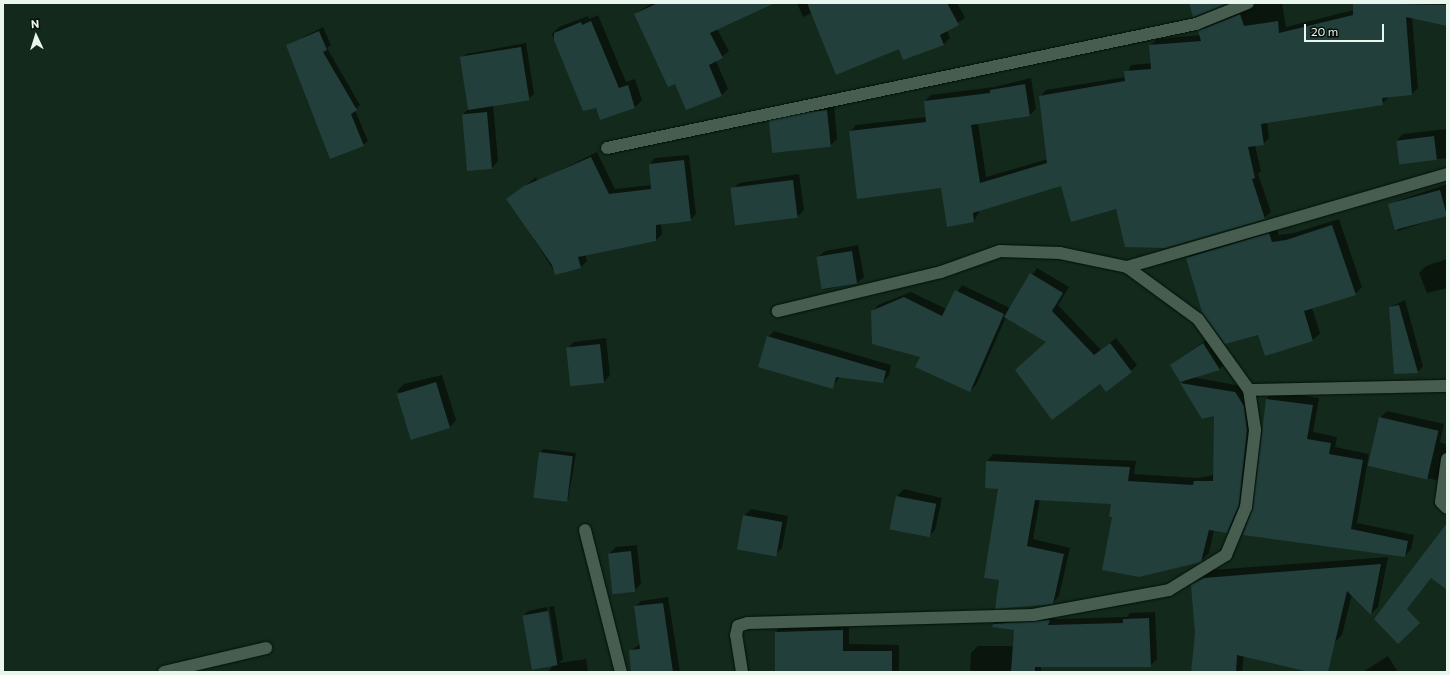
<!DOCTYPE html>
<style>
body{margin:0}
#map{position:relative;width:1450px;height:675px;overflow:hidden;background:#13291c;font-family:Commissioner,sans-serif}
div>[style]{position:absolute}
.shadow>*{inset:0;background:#0007}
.building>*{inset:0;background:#223f3c;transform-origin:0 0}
.roads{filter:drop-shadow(0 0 1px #001107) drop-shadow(0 0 1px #001107)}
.street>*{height:12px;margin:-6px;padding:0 6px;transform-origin:6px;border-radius:6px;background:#465d4f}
span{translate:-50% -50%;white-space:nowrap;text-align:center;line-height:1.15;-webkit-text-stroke:4px #060f0a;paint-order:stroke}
.frame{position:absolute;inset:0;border:4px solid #e8f6ed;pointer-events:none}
.north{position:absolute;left:16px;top:16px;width:40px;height:40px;-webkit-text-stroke:3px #060f0a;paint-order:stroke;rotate:356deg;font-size:11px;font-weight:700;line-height:16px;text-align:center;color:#e8f6ed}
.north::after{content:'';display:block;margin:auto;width:14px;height:18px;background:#e8f6ed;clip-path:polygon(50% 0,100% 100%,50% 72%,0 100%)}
.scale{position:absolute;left:1304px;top:24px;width:80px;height:18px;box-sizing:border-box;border:2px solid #e8f6ed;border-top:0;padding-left:5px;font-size:12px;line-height:14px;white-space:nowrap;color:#e8f6ed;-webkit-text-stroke:3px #060f0a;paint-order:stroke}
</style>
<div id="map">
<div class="shadow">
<i style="clip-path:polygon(652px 3px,733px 3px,717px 29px,729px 51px,716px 61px,728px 89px,722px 95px,676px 83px,635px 14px)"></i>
<i style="clip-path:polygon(797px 3px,957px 3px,965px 18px,947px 30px,950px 38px,944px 44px,900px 48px,812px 13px,803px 17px)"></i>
<i style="clip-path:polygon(1255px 3px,1282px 3px,1286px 27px,1354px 10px,1354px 3px,1447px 3px,1447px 25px,1412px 17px,1418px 88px,1412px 94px,1389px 97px,1382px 104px,1267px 122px,1269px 138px,1263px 144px,1255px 145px,1261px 171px,1258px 174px,1271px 212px,1264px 218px,1116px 208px,1062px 185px,980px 210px,974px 221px,948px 226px,942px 187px,850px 132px,856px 125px,927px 117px,925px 101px,931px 95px,994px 87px,1031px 78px,1036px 109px,1030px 115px,978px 123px,986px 177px,1048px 159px,1040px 97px,1046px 90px,1126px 77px,1131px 65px,1152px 63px,1150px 46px,1157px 39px,1200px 35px,1205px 25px)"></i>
<i style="clip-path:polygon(598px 15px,626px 82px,635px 79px,642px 100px,635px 107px,601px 119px,596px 107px,584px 110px,552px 34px,559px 27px,588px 16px,589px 19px)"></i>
<i style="clip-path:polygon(323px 27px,331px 45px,327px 48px,360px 105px,355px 110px,368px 141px,363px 145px,288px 45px)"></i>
<i style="clip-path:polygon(526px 43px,534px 94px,528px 99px,493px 104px,498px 161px,492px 168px,463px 114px,471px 107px,461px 60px,466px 54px)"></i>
<i style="clip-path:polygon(834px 104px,837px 139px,830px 146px,770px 122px,777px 115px)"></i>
<i style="clip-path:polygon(1447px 129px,1447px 158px,1399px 163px,1397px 140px,1403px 134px)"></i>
<i style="clip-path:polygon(597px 152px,615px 189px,652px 185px,650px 164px,655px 158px,689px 155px,696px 214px,690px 220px,661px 223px,662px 234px,656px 240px,585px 254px,587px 261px,581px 267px,556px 274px,508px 199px,536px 177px,538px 181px)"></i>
<i style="clip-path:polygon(799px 174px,804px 210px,797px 217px,732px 190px,739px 183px)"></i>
<i style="clip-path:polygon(1447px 184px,1447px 215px,1398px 231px,1391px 208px,1397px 201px)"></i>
<i style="clip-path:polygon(1339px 219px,1362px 287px,1355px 294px,1312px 308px,1320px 333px,1313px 340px,1266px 355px,1259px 333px,1187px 258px,1194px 251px,1276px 227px,1279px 235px,1294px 233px)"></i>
<i style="clip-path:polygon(858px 245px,864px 277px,857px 283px,823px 290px,818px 257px,825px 251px)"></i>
<i style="clip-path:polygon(1447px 259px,1447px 288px,1427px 293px,1419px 273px,1426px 266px)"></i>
<i style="clip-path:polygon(1037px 268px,1069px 287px,1058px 305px,1101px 350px,1116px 338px,1137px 365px,1131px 371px,1100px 383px,1048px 342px,1006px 317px,976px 385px,970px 391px,921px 357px,872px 312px,878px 305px,911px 292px,946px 309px,962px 285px,1010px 308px)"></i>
<i style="clip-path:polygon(1405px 300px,1423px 366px,1418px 372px,1390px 307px)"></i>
<i style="clip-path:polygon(774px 331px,891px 365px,889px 375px,883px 382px,840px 376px,832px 388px,768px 337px)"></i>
<i style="clip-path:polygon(1210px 337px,1226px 362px,1220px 369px,1192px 377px,1241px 386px,1254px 423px,1245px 498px,1233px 525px,1227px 532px,1214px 530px,1209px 553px,1203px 559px,1140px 576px,1113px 516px,1112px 503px,1040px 499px,1033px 539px,1070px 548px,1059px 596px,1053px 603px,1000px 579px,999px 488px,986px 487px,987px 461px,993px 454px,1136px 461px,1134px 474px,1198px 478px,1214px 475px,1215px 414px,1202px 418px,1182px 383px,1186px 379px,1171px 365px)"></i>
<i style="clip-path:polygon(606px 338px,610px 375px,604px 382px,567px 349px,574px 342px)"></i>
<i style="clip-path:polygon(442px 375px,456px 420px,450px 427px,397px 391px,404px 384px)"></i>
<i style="clip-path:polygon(1274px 391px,1319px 398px,1313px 432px,1337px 437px,1335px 447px,1369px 454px,1357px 523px,1414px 535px,1411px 549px,1405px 556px,1254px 508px,1267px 398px)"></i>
<i style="clip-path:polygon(1387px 411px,1444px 424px,1440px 442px,1447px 445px,1447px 455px,1443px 473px,1436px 480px,1369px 465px,1380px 418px)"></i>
<i style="clip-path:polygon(543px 449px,576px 453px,568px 500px,540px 453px)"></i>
<i style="clip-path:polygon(904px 489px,942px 498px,935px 530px,928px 537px,890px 529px,897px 496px)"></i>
<i style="clip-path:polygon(751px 509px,788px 516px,782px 548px,775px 555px,744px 516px)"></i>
<i style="clip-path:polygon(637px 545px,641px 584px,634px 591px,609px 554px,616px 547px)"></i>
<i style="clip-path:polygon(1388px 557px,1378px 607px,1371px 614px,1352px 594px,1342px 635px,1335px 642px,1333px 639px,1321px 672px,1244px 655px,1242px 672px,1192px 672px,1196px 634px,1192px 586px,1212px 570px)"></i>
<i style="clip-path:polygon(668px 597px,680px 672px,632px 672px,630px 651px,640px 644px,635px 607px,641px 601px)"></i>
<i style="clip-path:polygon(554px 606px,563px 659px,559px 663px,586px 659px,588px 672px,548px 672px,553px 665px,523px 616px,528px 611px,547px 607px,558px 662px,549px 607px)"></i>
<i style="clip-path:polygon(1155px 612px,1157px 659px,1150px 666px,1041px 666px,1041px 672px,970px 672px,971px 653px,978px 646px,1013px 646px,1015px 629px,993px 624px,1000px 617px,1056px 613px,1055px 619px,1127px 617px,1130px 613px)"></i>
<i style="clip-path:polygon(849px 624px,849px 644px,899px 645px,899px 672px,776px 672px,776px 632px,782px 625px)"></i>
<i style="clip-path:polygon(1388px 656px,1398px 672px,1363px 672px)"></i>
</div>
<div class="building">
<i style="clip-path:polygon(658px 3px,775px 3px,710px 33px,723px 58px,709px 65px,722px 96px,686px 110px,675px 84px,668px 87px,634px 14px)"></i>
<i style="clip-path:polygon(807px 3px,947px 3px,959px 25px,940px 35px,944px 45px,903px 60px,899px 49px,836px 75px)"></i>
<i style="clip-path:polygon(1189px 3px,1228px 3px,1193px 17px)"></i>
<i style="clip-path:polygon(1353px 3px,1447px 5px,1447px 26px,1406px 17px,1412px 95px,1382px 98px,1383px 105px,1261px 124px,1264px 145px,1248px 147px,1255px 178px,1252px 179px,1265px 219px,1165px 248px,1125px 247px,1116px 209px,1071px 222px,1061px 186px,973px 213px,974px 222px,947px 227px,941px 188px,857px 199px,849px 131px,926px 122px,924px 101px,990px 93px,990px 90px,1025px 84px,1030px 116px,971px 125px,980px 183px,1047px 163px,1039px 96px,1125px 81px,1124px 71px,1151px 69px,1149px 45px,1201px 41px,1198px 31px,1240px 14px,1244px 26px,1278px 21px,1279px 33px,1353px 15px)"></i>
<i style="clip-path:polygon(591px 21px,619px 88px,628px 85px,635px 108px,600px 120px,596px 108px,583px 111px,554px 40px,554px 33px,581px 22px,582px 25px)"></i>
<i style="clip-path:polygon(319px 31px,327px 50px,323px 52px,357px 110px,351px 114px,364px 146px,330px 159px,286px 45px)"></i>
<i style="left:521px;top:47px;width:54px;height:62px;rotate:81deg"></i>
<i style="left:827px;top:110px;width:37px;height:59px;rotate:84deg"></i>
<i style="left:487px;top:112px;width:57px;height:25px;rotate:85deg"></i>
<i style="left:1434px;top:136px;width:24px;height:38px;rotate:83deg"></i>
<i style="clip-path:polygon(591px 157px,609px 194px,651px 189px,649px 164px,684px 160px,691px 221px,656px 225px,656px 241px,578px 257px,581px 268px,555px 275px,552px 265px,506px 199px,524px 186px)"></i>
<i style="left:793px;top:180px;width:38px;height:63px;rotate:83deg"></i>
<i style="left:1440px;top:190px;width:27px;height:54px;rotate:75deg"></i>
<i style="clip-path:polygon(1332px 225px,1356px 295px,1304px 311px,1313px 341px,1265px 356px,1258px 335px,1225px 344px,1202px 312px,1186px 258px,1269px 233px,1272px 242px,1286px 240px)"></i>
<i style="left:852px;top:251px;width:33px;height:36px;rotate:81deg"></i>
<i style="clip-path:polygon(1030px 273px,1063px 293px,1052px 311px,1094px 355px,1110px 343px,1132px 372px,1106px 392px,1100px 384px,1052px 420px,1015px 370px,1046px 342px,1004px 317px)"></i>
<i style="clip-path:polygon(955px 290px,1004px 314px,970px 392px,915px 367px,920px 357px,872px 344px,871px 311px,904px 297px,942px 316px)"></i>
<i style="clip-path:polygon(1399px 305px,1418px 373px,1394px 374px,1389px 307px)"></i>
<i style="clip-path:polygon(767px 336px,886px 371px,883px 383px,836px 377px,833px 389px,758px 367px)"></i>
<i style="clip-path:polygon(1203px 343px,1220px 370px,1180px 382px,1170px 365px)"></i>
<i style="left:600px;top:344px;width:39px;height:34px;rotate:84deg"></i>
<i style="left:436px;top:382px;width:48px;height:41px;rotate:73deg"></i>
<i style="clip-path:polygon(1180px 383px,1235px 392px,1244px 406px,1247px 430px,1239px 505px,1227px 533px,1209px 530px,1201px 562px,1139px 577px,1102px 570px,1112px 517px,1109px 517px,1111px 504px,1035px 500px,1027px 546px,1064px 554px,1053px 604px,995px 609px,999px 580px,984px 578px,998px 489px,985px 488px,986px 461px,1130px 467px,1128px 481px,1193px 485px,1194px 481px,1213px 481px,1214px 416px,1202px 419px)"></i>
<i style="clip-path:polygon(1266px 399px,1313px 405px,1307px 439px,1331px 443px,1329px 454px,1363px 460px,1351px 529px,1408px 541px,1405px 557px,1243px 535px,1253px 508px)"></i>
<i style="left:1379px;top:417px;width:61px;height:50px;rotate:13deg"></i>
<i style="left:539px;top:452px;width:34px;height:46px;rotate:7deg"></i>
<i style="left:896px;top:496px;width:41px;height:34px;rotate:11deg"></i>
<i style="left:743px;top:515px;width:40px;height:35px;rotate:10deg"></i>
<i style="clip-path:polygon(1447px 523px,1447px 590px,1431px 578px,1407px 609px,1420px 623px,1398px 644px,1374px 619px)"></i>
<i style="left:631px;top:551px;width:41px;height:23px;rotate:84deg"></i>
<i style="clip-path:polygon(1381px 564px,1371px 615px,1347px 591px,1328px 672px,1309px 672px,1237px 655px,1236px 672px,1191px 672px,1195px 634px,1191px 585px,1204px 578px)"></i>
<i style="clip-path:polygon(663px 603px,673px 672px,631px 672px,629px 650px,640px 649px,634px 606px)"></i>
<i style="left:548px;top:611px;width:55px;height:26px;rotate:80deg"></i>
<i style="clip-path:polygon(1149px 618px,1151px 667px,1035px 667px,1035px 672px,1011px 672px,1014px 630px,992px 627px,993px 624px,1050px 620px,1048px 625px,1123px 623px,1123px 619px)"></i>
<i style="clip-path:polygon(843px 630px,843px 651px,892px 651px,892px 672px,775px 672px,775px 632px)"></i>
</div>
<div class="roads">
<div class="street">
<i style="left:607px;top:148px;width:602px;rotate:-11.89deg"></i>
<i style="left:1196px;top:24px;width:56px;rotate:-22deg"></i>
<i style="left:1127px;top:267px;width:333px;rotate:-16.2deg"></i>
<i style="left:1249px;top:390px;width:198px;rotate:-1.2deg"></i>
<i style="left:1447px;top:459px;width:43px;rotate:97.9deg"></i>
<i style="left:1441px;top:502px;width:8px;rotate:45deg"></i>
<i style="left:585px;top:530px;width:146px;rotate:75.8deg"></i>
<i style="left:164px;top:672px;width:105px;rotate:-13.2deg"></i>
<i style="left:742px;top:672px;width:37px;rotate:-99deg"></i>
<i style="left:736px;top:635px;width:9px;rotate:-77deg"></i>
<i style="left:738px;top:626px;width:10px;rotate:-17deg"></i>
<i style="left:748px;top:623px;width:285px;rotate:-1.6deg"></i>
<i style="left:1033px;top:615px;width:138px;rotate:-10.4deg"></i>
<i style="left:1169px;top:590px;width:67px;rotate:-31.6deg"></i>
<i style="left:1226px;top:555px;width:52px;rotate:-67.4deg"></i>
<i style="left:1246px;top:507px;width:78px;rotate:-83.3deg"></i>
<i style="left:1255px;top:430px;width:40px;rotate:-98.5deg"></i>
<i style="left:1249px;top:390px;width:87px;rotate:-125.7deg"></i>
<i style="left:1198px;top:319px;width:88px;rotate:-143.8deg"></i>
<i style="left:1127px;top:267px;width:68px;rotate:-168.2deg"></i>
<i style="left:1060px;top:253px;width:60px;rotate:-178.1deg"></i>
<i style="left:1000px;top:251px;width:63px;rotate:160.4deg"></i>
<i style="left:941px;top:272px;width:168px;rotate:166.5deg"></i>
</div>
</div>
<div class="frame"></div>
<div class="north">N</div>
<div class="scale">20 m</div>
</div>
